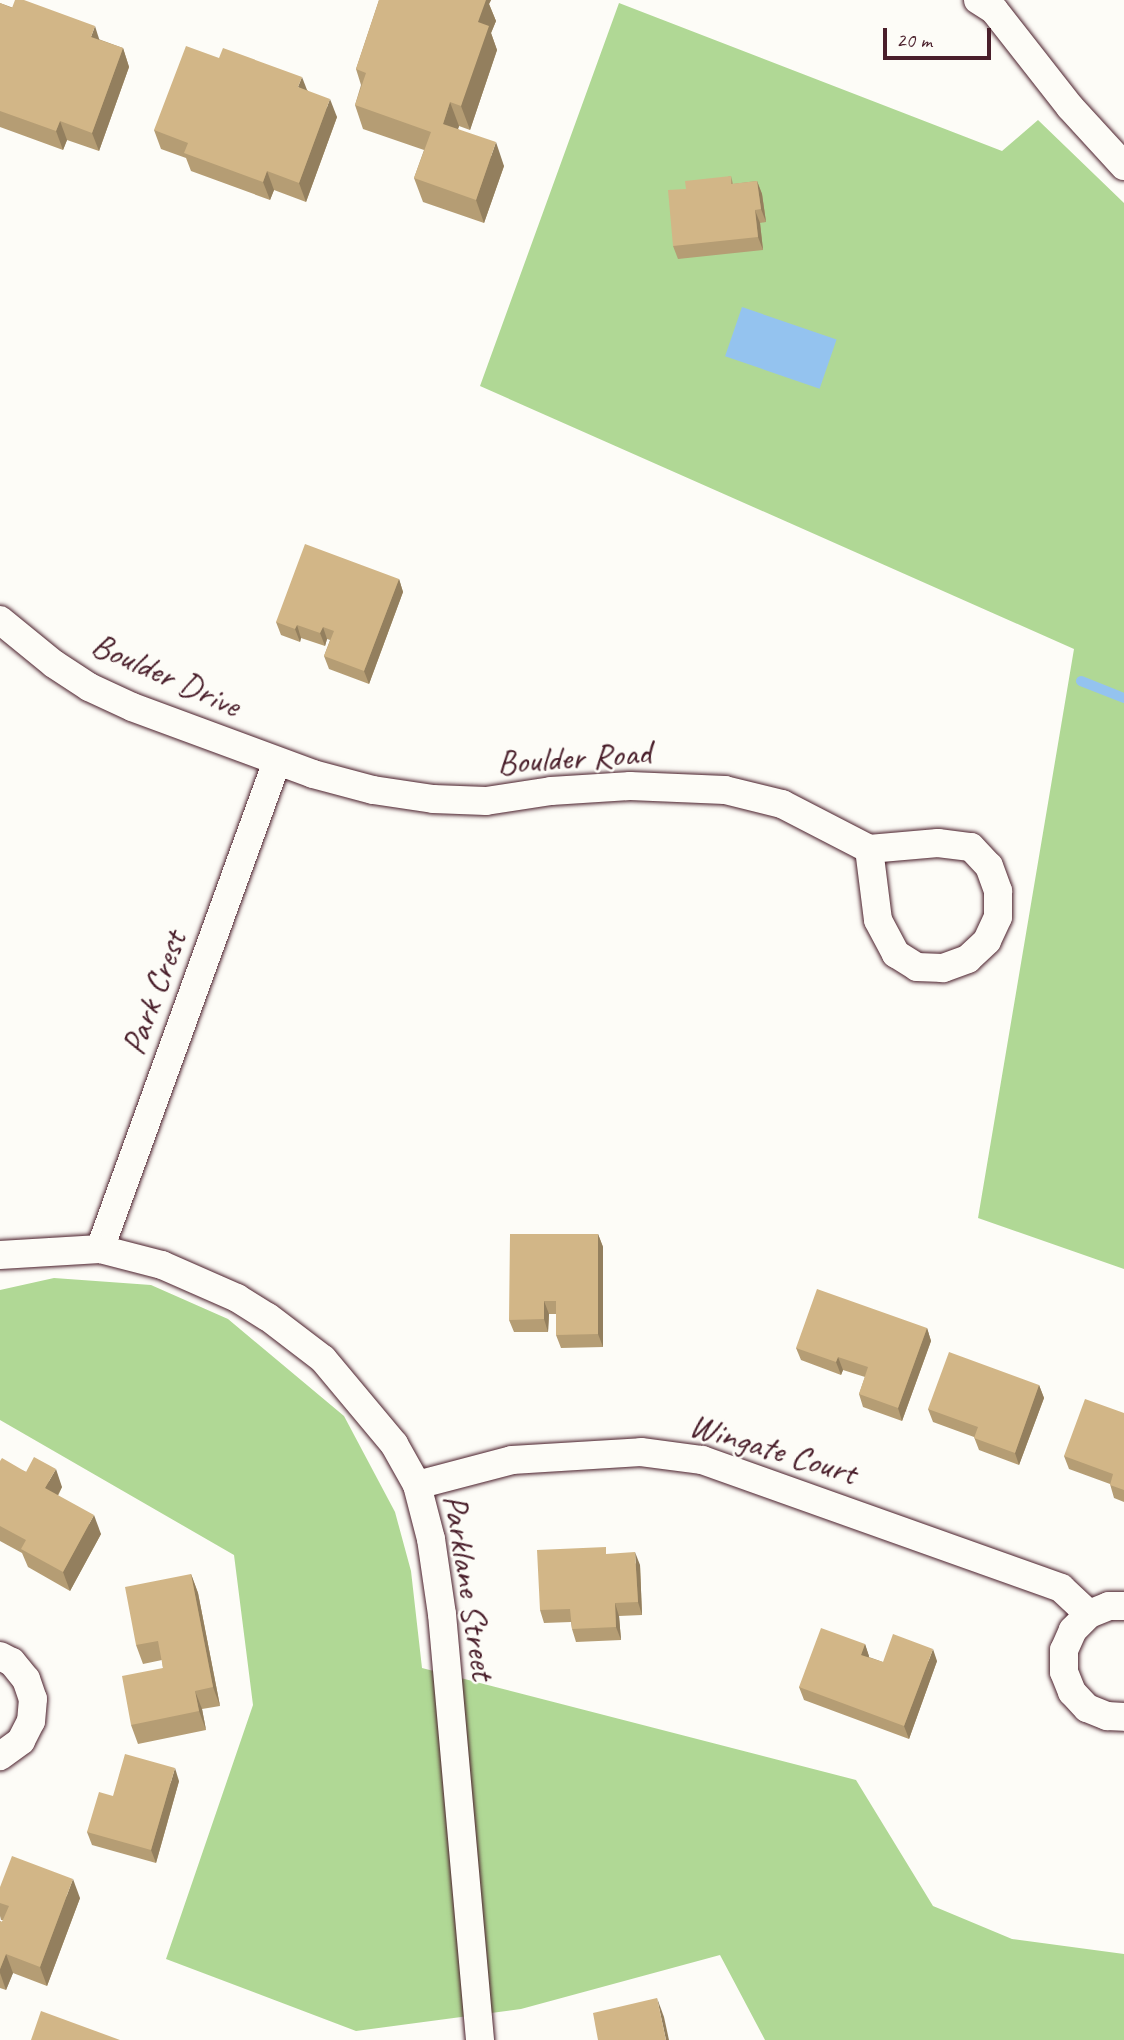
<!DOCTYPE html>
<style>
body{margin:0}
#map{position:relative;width:1124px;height:2040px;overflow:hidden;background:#fdfcf7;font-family:Caveat,sans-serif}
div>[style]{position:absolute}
.green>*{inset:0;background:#b0d895}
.water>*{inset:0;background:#94c3ef;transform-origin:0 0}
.stream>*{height:10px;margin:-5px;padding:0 5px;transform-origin:5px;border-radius:5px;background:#94c3ef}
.roads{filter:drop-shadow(0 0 2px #4a1f2b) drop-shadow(0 0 2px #4a1f2b)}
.street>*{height:28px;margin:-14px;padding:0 14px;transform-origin:14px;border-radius:14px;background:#fdfcf7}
.wall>*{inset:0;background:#b59d74}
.shaded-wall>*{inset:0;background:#937f5e}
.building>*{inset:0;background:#d2b687}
span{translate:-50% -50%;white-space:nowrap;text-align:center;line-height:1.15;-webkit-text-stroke:5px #fdfcf7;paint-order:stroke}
.street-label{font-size:35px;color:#4a1f2b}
.scale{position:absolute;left:883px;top:28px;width:108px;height:32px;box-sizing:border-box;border:4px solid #4a1f2b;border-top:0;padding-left:9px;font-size:21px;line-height:24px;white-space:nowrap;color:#4a1f2b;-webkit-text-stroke:5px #fdfcf7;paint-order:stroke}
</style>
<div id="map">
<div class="green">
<i style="clip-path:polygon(619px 3px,1002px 151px,1038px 120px,1124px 203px,1124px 1269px,978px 1218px,1074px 649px,480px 386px)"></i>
<i style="clip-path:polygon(54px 1278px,151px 1285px,228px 1319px,344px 1416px,395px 1512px,411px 1571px,422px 1668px,856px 1780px,933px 1906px,1012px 1939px,1124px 1954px,1124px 2040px,765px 2040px,720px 1955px,521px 2009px,356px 2031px,166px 1959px,253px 1705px,234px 1555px,0 1420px,0 1290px)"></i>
</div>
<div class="water">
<i style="left:742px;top:307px;width:100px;height:52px;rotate:19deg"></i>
</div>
<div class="stream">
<i style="left:1081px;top:681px;width:46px;rotate:21.6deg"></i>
</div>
<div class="roads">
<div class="street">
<i style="left:978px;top:0;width:19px;rotate:32deg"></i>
<i style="left:994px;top:10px;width:123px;rotate:51.9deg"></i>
<i style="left:1070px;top:107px;width:80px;rotate:47.5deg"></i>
<i style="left:0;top:620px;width:70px;rotate:39.2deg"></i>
<i style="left:54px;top:664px;width:42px;rotate:33.3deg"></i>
<i style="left:89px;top:687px;width:47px;rotate:24.9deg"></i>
<i style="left:132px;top:707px;width:193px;rotate:20.3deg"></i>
<i style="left:313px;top:774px;width:62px;rotate:14.9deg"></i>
<i style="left:373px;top:790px;width:61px;rotate:8.5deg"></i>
<i style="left:433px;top:799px;width:53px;rotate:2.2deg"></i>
<i style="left:486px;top:801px;width:66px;rotate:-8.7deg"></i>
<i style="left:551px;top:791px;width:79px;rotate:-3.6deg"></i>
<i style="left:630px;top:786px;width:95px;rotate:2.4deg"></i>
<i style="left:725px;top:790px;width:59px;rotate:13.8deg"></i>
<i style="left:782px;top:804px;width:98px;rotate:27.3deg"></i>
<i style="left:938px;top:843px;width:33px;rotate:7deg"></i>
<i style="left:971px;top:847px;width:26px;rotate:47deg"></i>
<i style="left:989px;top:866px;width:27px;rotate:70deg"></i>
<i style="left:998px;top:891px;width:26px;rotate:90deg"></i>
<i style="left:998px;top:917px;width:26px;rotate:115deg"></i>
<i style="left:987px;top:941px;width:26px;rotate:137deg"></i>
<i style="left:968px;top:959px;width:27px;rotate:160deg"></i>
<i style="left:943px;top:968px;width:26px;rotate:-178deg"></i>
<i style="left:917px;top:967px;width:25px;rotate:-148deg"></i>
<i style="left:896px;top:954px;width:38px;rotate:-118deg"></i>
<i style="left:878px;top:920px;width:72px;rotate:-97.2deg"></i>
<i style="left:869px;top:849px;width:69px;rotate:-5deg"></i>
<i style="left:100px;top:1249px;width:519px;rotate:-70.06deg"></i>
<i style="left:0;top:1255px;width:100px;rotate:-3.4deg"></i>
<i style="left:100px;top:1249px;width:64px;rotate:14.5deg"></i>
<i style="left:162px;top:1265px;width:82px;rotate:23.7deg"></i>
<i style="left:237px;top:1298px;width:36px;rotate:32deg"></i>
<i style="left:268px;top:1317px;width:69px;rotate:37.4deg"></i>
<i style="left:323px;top:1359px;width:111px;rotate:50.1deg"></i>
<i style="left:394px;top:1444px;width:47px;rotate:60.7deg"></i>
<i style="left:417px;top:1485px;width:56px;rotate:75.5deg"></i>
<i style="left:431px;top:1539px;width:76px;rotate:81.7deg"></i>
<i style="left:442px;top:1614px;width:428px;rotate:84.9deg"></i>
<i style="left:417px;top:1485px;width:98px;rotate:-14.7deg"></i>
<i style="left:512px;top:1460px;width:129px;rotate:-3.5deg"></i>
<i style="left:641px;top:1452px;width:62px;rotate:7.5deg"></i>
<i style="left:702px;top:1460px;width:381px;rotate:19.6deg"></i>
<i style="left:1061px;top:1588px;width:38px;rotate:43deg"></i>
<i style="left:1124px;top:1606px;width:15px;rotate:180deg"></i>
<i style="left:1109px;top:1606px;width:22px;rotate:158deg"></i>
<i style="left:1089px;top:1614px;width:23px;rotate:135deg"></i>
<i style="left:1073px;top:1630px;width:22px;rotate:114deg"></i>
<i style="left:1064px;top:1650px;width:22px;rotate:90deg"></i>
<i style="left:1064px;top:1672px;width:22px;rotate:68deg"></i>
<i style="left:1072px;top:1692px;width:22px;rotate:47deg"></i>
<i style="left:1087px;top:1708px;width:22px;rotate:22deg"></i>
<i style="left:1107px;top:1716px;width:17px;rotate:3deg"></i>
<i style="left:0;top:1656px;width:13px;rotate:27deg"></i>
<i style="left:12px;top:1662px;width:22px;rotate:51deg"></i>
<i style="left:26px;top:1679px;width:21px;rotate:71deg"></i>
<i style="left:33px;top:1699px;width:22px;rotate:95deg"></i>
<i style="left:31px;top:1721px;width:22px;rotate:117deg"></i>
<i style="left:21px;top:1741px;width:26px;rotate:144deg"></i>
</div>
</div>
<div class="wall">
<i style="clip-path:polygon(379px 0,491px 0,489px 4px,496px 21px,491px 33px,497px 50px,470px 130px,459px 126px,458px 129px,504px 166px,484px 223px,423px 202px,414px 178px,424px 150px,363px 129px,355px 105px,361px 85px,356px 69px)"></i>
<i style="clip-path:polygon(0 3px,123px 48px,129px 67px,99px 151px,67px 140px,63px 150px,0 127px)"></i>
<i style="clip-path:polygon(307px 90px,337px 117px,306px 202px,274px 190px,270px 200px,191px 171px,186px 158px,161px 149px,154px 130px)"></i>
<i style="clip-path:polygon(731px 176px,733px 184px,757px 181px,762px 194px,766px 222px,760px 223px,763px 250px,678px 259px,673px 246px,686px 189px)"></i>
<i style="clip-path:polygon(399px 579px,403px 592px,369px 684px,329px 669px,324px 656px,330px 640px,327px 639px,325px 646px,301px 638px,300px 642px,281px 635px,276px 622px)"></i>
<i style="clip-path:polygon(598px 1234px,603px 1247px,603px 1347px,561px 1348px,556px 1335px,556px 1314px,549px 1314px,548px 1332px,514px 1332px,509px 1320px)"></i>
<i style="clip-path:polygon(927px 1328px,931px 1341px,902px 1421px,863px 1407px,859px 1394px,865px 1377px,843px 1370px,841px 1375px,801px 1360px,796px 1348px)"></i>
<i style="clip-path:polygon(1039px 1385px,1044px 1398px,1019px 1465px,979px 1450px,974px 1437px,933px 1422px,928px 1409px)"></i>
<i style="clip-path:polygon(1124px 1413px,1124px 1502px,1114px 1498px,1110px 1484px,1069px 1469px,1064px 1456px)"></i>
<i style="clip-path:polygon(0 1461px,62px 1487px,58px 1496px,101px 1534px,70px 1591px,28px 1567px,22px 1553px,0 1541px)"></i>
<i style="clip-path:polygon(608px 1554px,640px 1565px,642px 1615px,619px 1616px,621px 1640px,576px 1642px,572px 1629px,571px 1622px,544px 1623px,540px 1610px)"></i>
<i style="clip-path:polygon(191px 1574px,198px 1593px,220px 1706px,202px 1709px,206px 1730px,138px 1744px,131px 1725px,163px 1668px,162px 1660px,143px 1664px,136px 1645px)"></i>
<i style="clip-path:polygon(865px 1644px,869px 1657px,883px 1662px,937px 1661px,909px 1739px,804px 1700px,799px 1687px)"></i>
<i style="clip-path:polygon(179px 1781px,156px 1863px,92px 1845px,87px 1832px,113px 1796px)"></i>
<i style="clip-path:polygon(0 1887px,80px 1898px,47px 1986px,13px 1973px,6px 1990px,0 1988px,0 1921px,2px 1922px,3px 1920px,1px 1920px,0 1916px)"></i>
</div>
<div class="shaded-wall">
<i style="clip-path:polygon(479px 0,491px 0,489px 4px,496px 21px,491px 33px,497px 50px,470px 130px,461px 106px,478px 22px)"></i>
<i style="clip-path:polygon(95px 26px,101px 45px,91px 37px)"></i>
<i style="clip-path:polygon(123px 48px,129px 67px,99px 151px,92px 133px)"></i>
<i style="clip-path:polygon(302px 77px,309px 95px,298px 87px)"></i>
<i style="clip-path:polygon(330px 99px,337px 117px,306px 202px,299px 183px)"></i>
<i style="clip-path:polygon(450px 102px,459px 126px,452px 147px,443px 124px)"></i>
<i style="clip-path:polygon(60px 121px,67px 140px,63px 150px,56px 131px)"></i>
<i style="clip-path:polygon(496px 142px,504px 166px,484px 223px,476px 200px)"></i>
<i style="clip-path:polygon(267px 171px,274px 190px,270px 200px,263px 182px)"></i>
<i style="clip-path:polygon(757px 181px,762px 194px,766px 222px,761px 209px)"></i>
<i style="clip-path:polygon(755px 210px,760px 223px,763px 250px,758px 237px)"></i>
<i style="clip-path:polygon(399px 579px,403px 592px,369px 684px,364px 671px)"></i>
<i style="clip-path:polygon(297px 625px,301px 638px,300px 642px,295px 629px)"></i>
<i style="clip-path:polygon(323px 627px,327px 639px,325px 646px,320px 633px)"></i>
<i style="clip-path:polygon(598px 1234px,603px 1247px,603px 1347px,598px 1334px)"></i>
<i style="clip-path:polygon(544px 1301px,549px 1314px,548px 1332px,544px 1319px)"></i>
<i style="clip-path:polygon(927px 1328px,931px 1341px,902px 1421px,898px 1408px)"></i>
<i style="clip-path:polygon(838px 1357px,843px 1370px,841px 1375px,836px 1362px)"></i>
<i style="clip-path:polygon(1039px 1385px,1044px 1398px,1019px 1465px,1015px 1453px)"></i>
<i style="clip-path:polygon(56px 1469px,62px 1487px,51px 1507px,45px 1488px)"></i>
<i style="clip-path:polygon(94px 1515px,101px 1534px,70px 1591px,63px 1572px)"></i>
<i style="clip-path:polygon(635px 1552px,640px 1565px,642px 1615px,638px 1602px)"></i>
<i style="clip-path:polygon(191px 1574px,198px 1593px,220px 1706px,213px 1687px)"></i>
<i style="clip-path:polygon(615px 1603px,619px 1616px,621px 1640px,616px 1627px)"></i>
<i style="clip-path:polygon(865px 1644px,869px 1656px,866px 1667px,861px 1655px)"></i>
<i style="clip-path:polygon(933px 1649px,937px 1661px,909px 1739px,904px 1726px)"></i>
<i style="clip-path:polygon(195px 1691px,202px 1709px,206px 1730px,199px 1711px)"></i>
<i style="clip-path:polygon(175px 1768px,179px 1781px,156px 1863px,151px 1850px)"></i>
<i style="clip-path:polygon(73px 1879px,80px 1898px,47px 1986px,40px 1967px)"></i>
<i style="clip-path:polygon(6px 1954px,13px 1973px,6px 1990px,0 1973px,0 1969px)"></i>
<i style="clip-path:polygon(657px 1998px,664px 2017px,669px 2040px,666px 2040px)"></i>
</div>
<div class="building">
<i style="clip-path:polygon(15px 0,24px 0,95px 26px,91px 37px,123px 48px,92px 133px,60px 121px,56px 131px,0 111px,0 3px,12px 8px)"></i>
<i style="clip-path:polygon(379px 0,486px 0,478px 22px,489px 26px,461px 106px,450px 102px,443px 124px,496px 142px,476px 200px,414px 178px,431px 132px,355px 105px,366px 73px,356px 69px)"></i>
<i style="clip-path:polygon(186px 46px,219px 58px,223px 48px,302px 77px,298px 87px,330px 99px,299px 183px,267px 171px,263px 182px,184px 153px,188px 143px,154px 130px)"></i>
<i style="clip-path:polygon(731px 176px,731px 184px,757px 181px,761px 209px,755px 210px,758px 237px,673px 246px,668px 190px,686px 189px,685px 181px)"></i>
<i style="clip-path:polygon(305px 544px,399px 579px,364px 671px,324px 656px,334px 631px,323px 627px,320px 633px,297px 625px,295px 629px,276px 622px)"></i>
<i style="clip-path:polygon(510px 1234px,598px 1234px,598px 1334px,556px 1335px,556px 1301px,544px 1301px,544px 1319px,509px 1320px)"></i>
<i style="clip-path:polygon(817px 1289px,927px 1328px,898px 1408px,859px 1394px,868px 1367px,838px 1357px,836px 1362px,796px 1348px)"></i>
<i style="clip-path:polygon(949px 1352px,1039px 1385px,1015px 1453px,974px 1438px,978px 1427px,928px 1409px)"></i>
<i style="clip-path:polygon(1085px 1399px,1124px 1413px,1124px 1490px,1110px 1485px,1113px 1474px,1064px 1456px)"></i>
<i style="clip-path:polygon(34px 1457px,56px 1469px,45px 1488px,94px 1515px,63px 1572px,21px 1549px,26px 1540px,0 1526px,0 1461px,2px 1458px,26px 1472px)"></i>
<i style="clip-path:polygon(606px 1547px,606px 1554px,635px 1552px,638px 1602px,615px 1603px,616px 1627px,572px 1629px,570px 1609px,540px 1610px,537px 1550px)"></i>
<i style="clip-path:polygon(191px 1574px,213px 1687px,195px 1691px,199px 1711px,131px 1725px,122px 1676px,163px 1668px,158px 1641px,136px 1645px,125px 1587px)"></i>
<i style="clip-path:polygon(821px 1628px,865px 1644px,861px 1655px,883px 1662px,893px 1634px,933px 1649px,904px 1726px,799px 1687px)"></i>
<i style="clip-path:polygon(125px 1754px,175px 1768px,151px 1850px,87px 1832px,99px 1792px,113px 1796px)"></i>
<i style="clip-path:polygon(12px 1856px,73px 1879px,40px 1967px,6px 1954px,0 1969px,0 1921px,2px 1922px,9px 1906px,0 1903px,0 1887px)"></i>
<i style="clip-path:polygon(657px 1998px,666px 2040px,598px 2040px,593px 2013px)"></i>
<i style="clip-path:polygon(41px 2011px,120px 2040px,31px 2040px)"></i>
</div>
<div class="street-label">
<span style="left:166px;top:675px;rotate:24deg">Boulder Drive</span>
<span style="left:574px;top:758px;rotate:-4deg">Boulder Road</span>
<span style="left:154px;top:993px;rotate:-70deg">Park Crest</span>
<span style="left:773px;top:1449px;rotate:17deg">Wingate Court</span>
<span style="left:469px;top:1587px;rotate:81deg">Parklane Street</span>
</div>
<div class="scale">20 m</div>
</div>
